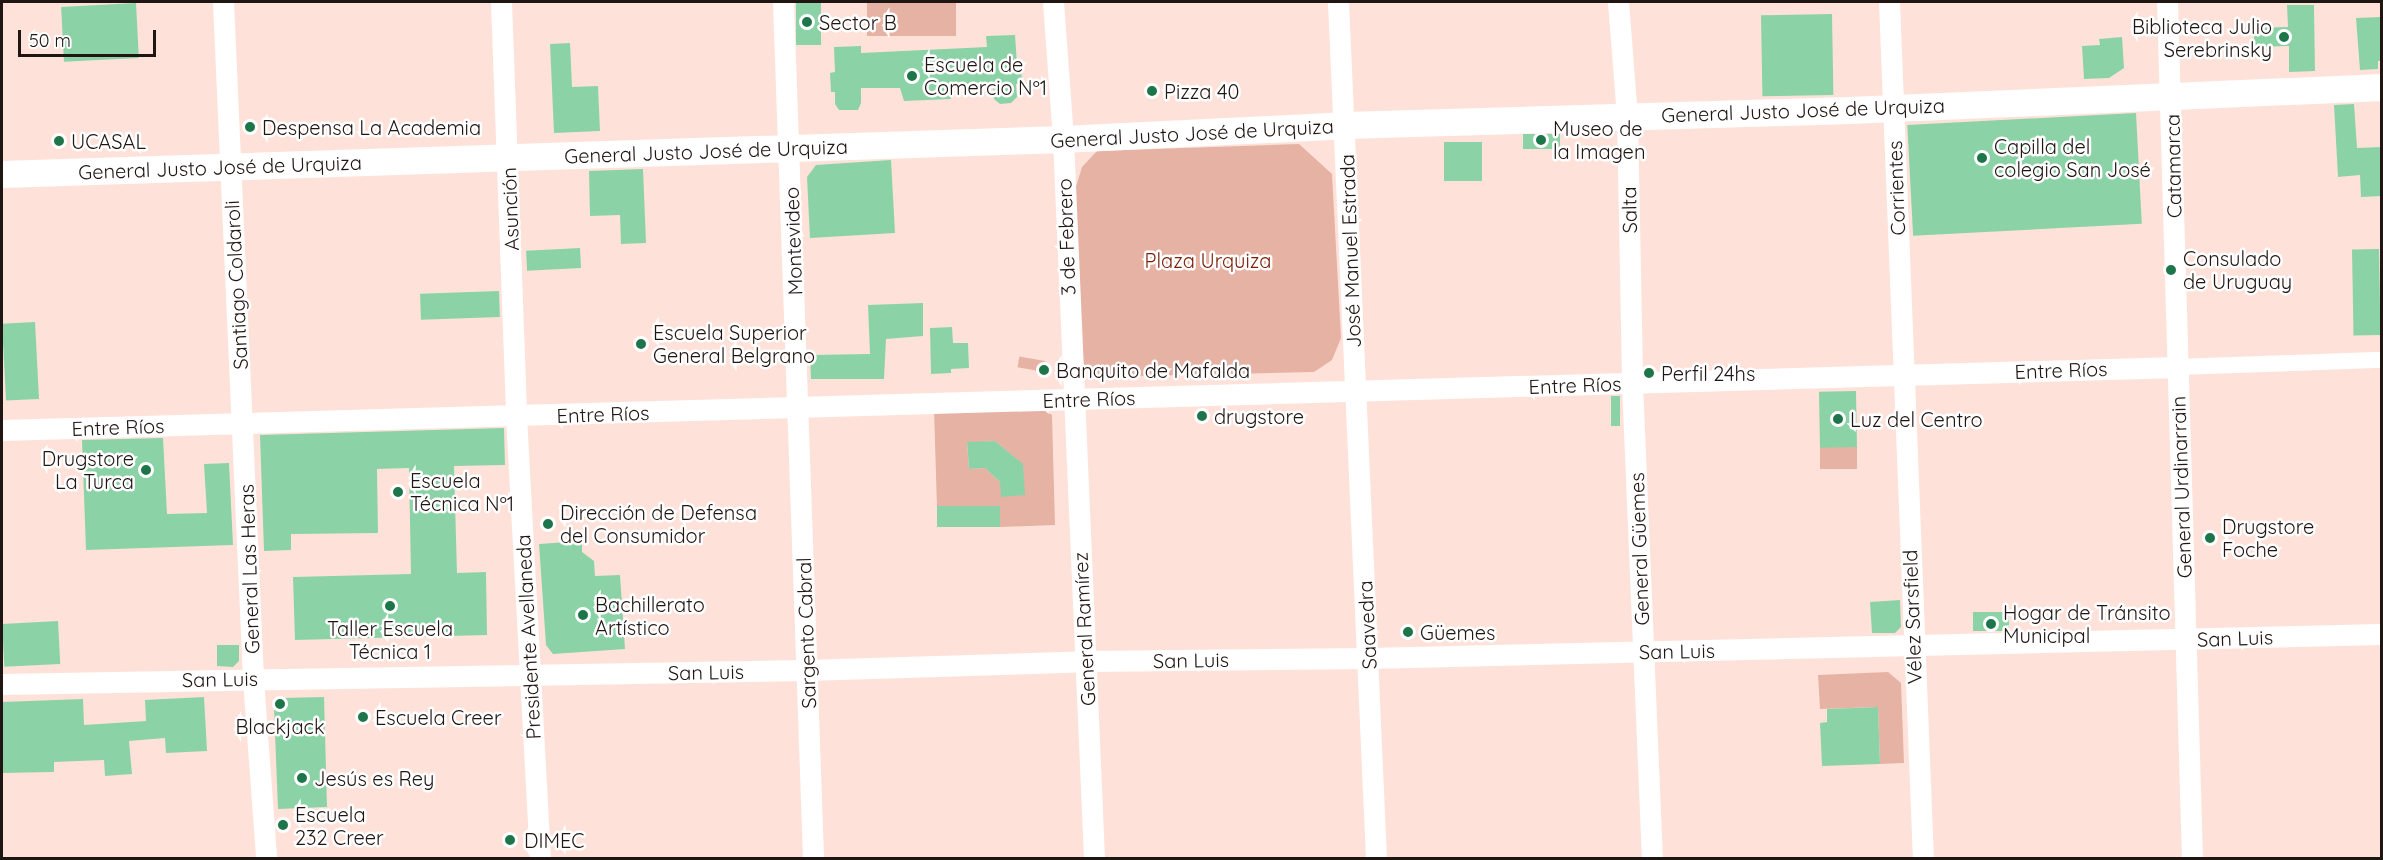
<!DOCTYPE html>
<meta charset="utf-8">
<style>
body{margin:0}
#map{position:relative;width:2383px;height:860px;overflow:hidden;background:#fee2da;font-family:Quicksand,sans-serif}
div>[style]{position:absolute}
.green>*{inset:0;background:#e6b2a4;transform-origin:0 0}
.building>*{inset:0;background:#8bd3a6;transform-origin:0 0}
.pedestrian>*{height:16px;margin:-8px;padding:0 8px;transform-origin:8px;border-radius:8px;background:#fff}
.minor>*{height:21px;margin:-10.5px;padding:0 10.5px;transform-origin:10.5px;border-radius:10.5px;background:#fff}
.tertiary>*{height:27px;margin:-13.5px;padding:0 13.5px;transform-origin:13.5px;border-radius:13.5px;background:#fff}
.dots>*{width:16px;height:16px;translate:-50% -50%;box-sizing:border-box;border:3px solid #fff;border-radius:50%}
span{translate:-50% -50%;white-space:nowrap;text-align:center;line-height:1.15;-webkit-text-stroke:5px #fff;paint-order:stroke}
.poi-label{font-size:20px;color:#1f1513}
.left{translate:0 -50%;text-align:left}
.right{translate:-100% -50%;text-align:right}
.street-label{font-size:20px;color:#1f1513}
.park-label{font-size:20px;color:#792108}
.frame{position:absolute;inset:0;border:3px solid #1f1513;pointer-events:none}
.scale{position:absolute;left:18px;top:30px;width:138px;height:27px;box-sizing:border-box;border:3px solid #1f1513;border-top:0;padding-left:8px;font-size:18px;line-height:21px;white-space:nowrap;color:#1f1513;-webkit-text-stroke:4px #fff;paint-order:stroke}
</style>
<div id="map">
<div class="green">
<i style="left:867px;top:2px;width:89px;height:34px"></i>
<i style="clip-path:polygon(1299px 144px,1332px 174px,1341px 338px,1332px 360px,1314px 372px,1097px 377px,1084px 368px,1079px 351px,1075px 190px,1082px 167px,1097px 151px)"></i>
<i style="left:1045px;top:361px;width:11px;height:26px;rotate:100deg"></i>
<i style="clip-path:polygon(evenodd,1037px 406px,1052px 415px,1055px 525px,1000px 527px,1000px 510px,994px 506px,937px 508px,934px 409px,1037px 406px,995px 441px,1022px 464px,1000px 482px,985px 468px,969px 469px,967px 443px,995px 441px)"></i>
<i style="left:1820px;top:447px;width:37px;height:22px"></i>
<i style="clip-path:polygon(1888px 672px,1901px 683px,1904px 763px,1880px 764px,1878px 707px,1820px 709px,1818px 675px)"></i>
</div>
<div class="building">
<i style="left:796px;top:2px;width:25px;height:43px"></i>
<i style="left:136px;top:3px;width:55px;height:75px;rotate:87deg"></i>
<i style="clip-path:polygon(2287px 5px,2314px 5px,2315px 71px,2289px 72px,2289px 46px,2254px 47px,2254px 28px,2288px 27px)"></i>
<i style="left:1832px;top:14px;width:81px;height:71px;rotate:89deg"></i>
<i style="clip-path:polygon(2381px 17px,2382px 61px,2378px 61px,2378px 69px,2360px 70px,2356px 18px)"></i>
<i style="clip-path:polygon(1015px 35px,1017px 64px,1021px 64px,1022px 84px,1016px 84px,1017px 97px,1011px 103px,1000px 104px,994px 99px,993px 83px,951px 85px,951px 99px,904px 101px,900px 88px,861px 88px,861px 103px,858px 110px,839px 110px,835px 104px,835px 92px,831px 92px,830px 73px,835px 72px,834px 47px,861px 46px,861px 53px,987px 47px,986px 36px)"></i>
<i style="clip-path:polygon(2122px 37px,2124px 68px,2109px 78px,2084px 79px,2082px 46px,2100px 45px,2099px 39px)"></i>
<i style="clip-path:polygon(570px 43px,572px 87px,598px 86px,600px 131px,554px 133px,550px 44px)"></i>
<i style="clip-path:polygon(2354px 104px,2357px 148px,2382px 147px,2382px 196px,2361px 197px,2360px 175px,2338px 177px,2334px 105px)"></i>
<i style="left:2136px;top:113px;width:111px;height:229px;rotate:87deg"></i>
<i style="left:1560px;top:134px;width:15px;height:37px;rotate:90deg"></i>
<i style="left:1444px;top:142px;width:38px;height:39px"></i>
<i style="clip-path:polygon(891px 160px,895px 233px,810px 238px,807px 177px,816px 165px)"></i>
<i style="clip-path:polygon(643px 169px,646px 243px,621px 244px,620px 215px,590px 216px,589px 171px)"></i>
<i style="left:580px;top:248px;width:20px;height:54px;rotate:87deg"></i>
<i style="left:2379px;top:249px;width:86px;height:27px;rotate:89deg"></i>
<i style="left:499px;top:291px;width:26px;height:79px;rotate:88deg"></i>
<i style="clip-path:polygon(923px 303px,923px 336px,886px 339px,884px 379px,811px 379px,810px 355px,870px 354px,868px 305px)"></i>
<i style="left:35px;top:322px;width:77px;height:33px;rotate:87deg"></i>
<i style="clip-path:polygon(952px 327px,953px 343px,968px 343px,969px 368px,951px 369px,951px 373px,931px 374px,930px 328px)"></i>
<i style="left:1856px;top:391px;width:56px;height:37px;rotate:89deg"></i>
<i style="left:1611px;top:396px;width:9px;height:30px"></i>
<i style="clip-path:polygon(504px 428px,505px 465px,454px 466px,457px 573px,486px 572px,487px 635px,295px 640px,293px 577px,411px 574px,409px 468px,377px 469px,378px 533px,291px 534px,291px 550px,264px 551px,260px 435px)"></i>
<i style="clip-path:polygon(163px 438px,167px 514px,207px 513px,204px 464px,229px 463px,233px 545px,86px 550px,82px 440px)"></i>
<i style="clip-path:polygon(995px 441px,1023px 464px,1025px 495px,1001px 497px,1000px 482px,985px 468px,969px 469px,967px 442px)"></i>
<i style="left:1000px;top:506px;width:21px;height:63px;rotate:90deg"></i>
<i style="clip-path:polygon(582px 541px,582px 552px,594px 561px,595px 576px,620px 575px,625px 649px,553px 654px,546px 645px,539px 544px)"></i>
<i style="clip-path:polygon(1900px 600px,1901px 627px,1895px 633px,1872px 633px,1870px 602px)"></i>
<i style="left:1973px;top:612px;width:36px;height:19px"></i>
<i style="left:58px;top:621px;width:43px;height:56px;rotate:87deg"></i>
<i style="clip-path:polygon(217px 645px,239px 645px,239px 661px,233px 667px,217px 666px)"></i>
<i style="clip-path:polygon(204px 697px,207px 751px,166px 753px,165px 738px,129px 741px,132px 774px,105px 776px,104px 760px,54px 762px,54px 772px,2px 773px,2px 702px,83px 699px,84px 725px,146px 721px,145px 700px)"></i>
<i style="clip-path:polygon(324px 697px,327px 807px,278px 809px,274px 707px,281px 698px)"></i>
<i style="clip-path:polygon(1878px 707px,1880px 764px,1822px 766px,1820px 723px,1827px 722px,1827px 709px)"></i>
</div>
<div class="pedestrian">
<i style="left:2177px;top:367px;width:205px;rotate:-2deg"></i>
</div>
<div class="minor">
<i style="left:223px;top:2px;width:678px;rotate:87.46deg"></i>
<i style="left:253px;top:679px;width:179px;rotate:85.8deg"></i>
<i style="left:501px;top:2px;width:414px;rotate:87.9deg"></i>
<i style="left:516px;top:416px;width:443px;rotate:86.9deg"></i>
<i style="left:783px;top:2px;width:857px;rotate:87.99deg"></i>
<i style="left:1053px;top:2px;width:137px;rotate:85.8deg"></i>
<i style="left:1063px;top:139px;width:720px;rotate:87.53deg"></i>
<i style="left:1338px;top:2px;width:857px;rotate:87.46deg"></i>
<i style="left:1618px;top:2px;width:114px;rotate:85.5deg"></i>
<i style="left:1627px;top:116px;width:267px;rotate:88.9deg"></i>
<i style="left:1632px;top:383px;width:475px;rotate:87.6deg"></i>
<i style="left:1889px;top:2px;width:857px;rotate:87.73deg"></i>
<i style="left:2167px;top:2px;width:856px;rotate:88.33deg"></i>
<i style="left:2px;top:430px;width:2176px;rotate:-1.66deg"></i>
<i style="left:2px;top:684px;width:805px;rotate:-1deg"></i>
<i style="left:807px;top:670px;width:279px;rotate:-1.8deg"></i>
<i style="left:1086px;top:661px;width:283px;rotate:-0.6deg"></i>
<i style="left:1369px;top:658px;width:1013px;rotate:-1.36deg"></i>
</div>
<div class="tertiary">
<i style="left:2px;top:174px;width:1062px;rotate:-1.89deg"></i>
<i style="left:1063px;top:139px;width:282px;rotate:-2.8deg"></i>
<i style="left:1345px;top:125px;width:504px;rotate:-1.7deg"></i>
<i style="left:1849px;top:110px;width:533px;rotate:-2.47deg"></i>
</div>
<div class="dots">
<i style="left:807px;top:22px;background:#1d7549"></i>
<i style="left:2284px;top:37px;background:#1d7549"></i>
<i style="left:912px;top:76px;background:#1d7549"></i>
<i style="left:1152px;top:91px;background:#1d7549"></i>
<i style="left:250px;top:127px;background:#1d7549"></i>
<i style="left:1541px;top:140px;background:#1d7549"></i>
<i style="left:59px;top:141px;background:#1d7549"></i>
<i style="left:1982px;top:158px;background:#1d7549"></i>
<i style="left:2171px;top:270px;background:#1d7549"></i>
<i style="left:641px;top:344px;background:#1d7549"></i>
<i style="left:1044px;top:370px;background:#1d7549"></i>
<i style="left:1649px;top:373px;background:#1d7549"></i>
<i style="left:1202px;top:416px;background:#1d7549"></i>
<i style="left:1838px;top:419px;background:#1d7549"></i>
<i style="left:146px;top:470px;background:#1d7549"></i>
<i style="left:398px;top:492px;background:#1d7549"></i>
<i style="left:548px;top:524px;background:#1d7549"></i>
<i style="left:2210px;top:538px;background:#1d7549"></i>
<i style="left:390px;top:606px;background:#1d7549"></i>
<i style="left:583px;top:615px;background:#1d7549"></i>
<i style="left:1991px;top:624px;background:#1d7549"></i>
<i style="left:1408px;top:632px;background:#1d7549"></i>
<i style="left:280px;top:704px;background:#1d7549"></i>
<i style="left:363px;top:717px;background:#1d7549"></i>
<i style="left:302px;top:778px;background:#1d7549"></i>
<i style="left:283px;top:825px;background:#1d7549"></i>
<i style="left:510px;top:840px;background:#1d7549"></i>
</div>
<div class="poi-label">
<span class="left" style="left:819px;top:22px">Sector B</span>
<span class="right" style="left:2272px;top:38px">Biblioteca Julio<br>Serebrinsky</span>
<span class="left" style="left:924px;top:76px">Escuela de<br>Comercio Nº1</span>
<span class="left" style="left:1164px;top:91px">Pizza 40</span>
<span class="left" style="left:262px;top:127px">Despensa La Academia</span>
<span class="left" style="left:1553px;top:140px">Museo de<br>la Imagen</span>
<span class="left" style="left:71px;top:141px">UCASAL</span>
<span class="left" style="left:1994px;top:158px">Capilla del<br>colegio San José</span>
<span class="left" style="left:2183px;top:270px">Consulado<br>de Uruguay</span>
<span class="left" style="left:653px;top:344px">Escuela Superior<br>General Belgrano</span>
<span class="left" style="left:1056px;top:370px">Banquito de Mafalda</span>
<span class="left" style="left:1661px;top:373px">Perfil 24hs</span>
<span class="left" style="left:1214px;top:416px">drugstore</span>
<span class="left" style="left:1850px;top:419px">Luz del Centro</span>
<span class="right" style="left:134px;top:470px">Drugstore<br>La Turca</span>
<span class="left" style="left:410px;top:492px">Escuela<br>Técnica Nº1</span>
<span class="left" style="left:560px;top:524px">Dirección de Defensa<br>del Consumidor</span>
<span class="left" style="left:2222px;top:538px">Drugstore<br>Foche</span>
<span class="left" style="left:595px;top:616px">Bachillerato<br>Artístico</span>
<span class="left" style="left:2003px;top:624px">Hogar de Tránsito<br>Municipal</span>
<span style="left:390px;top:640px">Taller Escuela<br>Técnica 1</span>
<span class="left" style="left:1420px;top:632px">Güemes</span>
<span class="left" style="left:375px;top:717px">Escuela Creer</span>
<span style="left:280px;top:726px">Blackjack</span>
<span class="left" style="left:314px;top:778px">Jesús es Rey</span>
<span class="left" style="left:295px;top:826px">Escuela<br>232 Creer</span>
<span class="left" style="left:524px;top:840px">DIMEC</span>
</div>
<div class="street-label">
<span style="left:1803px;top:110px;rotate:-2deg">General Justo José de Urquiza</span>
<span style="left:1192px;top:133px;rotate:-3deg">General Justo José de Urquiza</span>
<span style="left:706px;top:151px;rotate:-2deg">General Justo José de Urquiza</span>
<span style="left:2173px;top:166px;rotate:-91deg">Catamarca</span>
<span style="left:220px;top:167px;rotate:-2deg">General Justo José de Urquiza</span>
<span style="left:1896px;top:188px;rotate:-92deg">Corrientes</span>
<span style="left:510px;top:209px;rotate:-92deg">Asunción</span>
<span style="left:1629px;top:210px;rotate:-91deg">Salta</span>
<span style="left:1066px;top:237px;rotate:-92deg">3 de Febrero</span>
<span style="left:793px;top:241px;rotate:-92deg">Montevideo</span>
<span style="left:1350px;top:251px;rotate:-92deg">José Manuel Estrada</span>
<span style="left:236px;top:285px;rotate:-93deg">Santiago Coldaroli</span>
<span style="left:2061px;top:370px;rotate:-2deg">Entre Ríos</span>
<span style="left:1575px;top:385px;rotate:-2deg">Entre Ríos</span>
<span style="left:1089px;top:399px;rotate:-2deg">Entre Ríos</span>
<span style="left:603px;top:414px;rotate:-2deg">Entre Ríos</span>
<span style="left:118px;top:427px;rotate:-2deg">Entre Ríos</span>
<span style="left:2181px;top:487px;rotate:-92deg">General Urdinarrain</span>
<span style="left:1639px;top:549px;rotate:-92deg">General Güemes</span>
<span style="left:249px;top:569px;rotate:-92deg">General Las Heras</span>
<span style="left:1912px;top:617px;rotate:-92deg">Vélez Sarsfield</span>
<span style="left:1367px;top:625px;rotate:-93deg">Saavedra</span>
<span style="left:1084px;top:629px;rotate:-93deg">General Ramírez</span>
<span style="left:806px;top:633px;rotate:-92deg">Sargento Cabral</span>
<span style="left:528px;top:637px;rotate:-93deg">Presidente Avellaneda</span>
<span style="left:2235px;top:638px;rotate:-2deg">San Luis</span>
<span style="left:1677px;top:651px;rotate:-1deg">San Luis</span>
<span style="left:1191px;top:660px;rotate:-1deg">San Luis</span>
<span style="left:706px;top:672px;rotate:-1deg">San Luis</span>
<span style="left:220px;top:679px;rotate:-1deg">San Luis</span>
</div>
<div class="park-label">
<span style="left:1208px;top:260px">Plaza Urquiza</span>
</div>
<div class="frame"></div>
<div class="scale">50 m</div>
</div>
